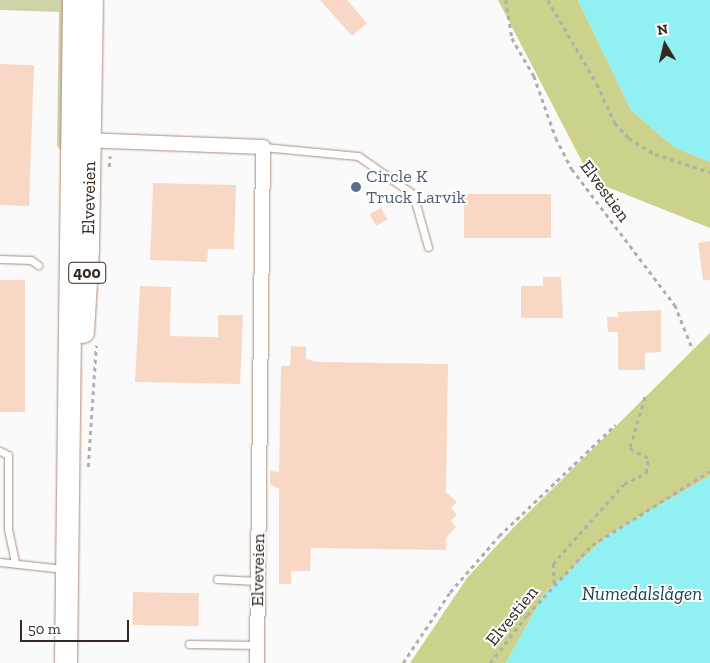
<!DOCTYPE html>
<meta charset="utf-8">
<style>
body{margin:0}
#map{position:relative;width:710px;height:663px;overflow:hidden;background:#fafafa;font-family:"Zilla Slab",serif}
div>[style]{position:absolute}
.green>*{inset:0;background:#cfd2a6}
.forest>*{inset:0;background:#ccd18b}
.water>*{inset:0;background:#91f0f2}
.building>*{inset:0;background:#f8d8c5;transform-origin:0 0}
.path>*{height:2.5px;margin-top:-1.25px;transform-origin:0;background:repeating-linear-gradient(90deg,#b2aeab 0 4px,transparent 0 8px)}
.roads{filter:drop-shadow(0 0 1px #aa8c7b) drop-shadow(0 0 1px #aa8c7b)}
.service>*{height:7px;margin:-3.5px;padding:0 3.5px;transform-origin:3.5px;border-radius:3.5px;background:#fff}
.minor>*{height:14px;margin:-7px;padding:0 7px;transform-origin:7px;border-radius:7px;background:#fff}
.trunk>*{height:22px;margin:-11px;padding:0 11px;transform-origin:11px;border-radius:11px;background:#fff}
.dots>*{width:14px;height:14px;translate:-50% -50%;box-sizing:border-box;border:2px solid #fff;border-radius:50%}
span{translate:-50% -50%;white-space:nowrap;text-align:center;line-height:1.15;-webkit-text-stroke:4px #fff;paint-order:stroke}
.shield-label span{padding:1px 4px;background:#fff;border:1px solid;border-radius:4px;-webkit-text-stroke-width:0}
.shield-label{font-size:16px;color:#342821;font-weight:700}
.service-label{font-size:18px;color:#4e5e75}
.left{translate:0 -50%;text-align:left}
.street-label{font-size:18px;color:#342821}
.water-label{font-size:19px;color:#174445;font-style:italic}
.north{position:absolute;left:640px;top:20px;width:50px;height:50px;-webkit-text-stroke:4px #fff;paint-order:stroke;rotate:351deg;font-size:14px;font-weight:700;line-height:20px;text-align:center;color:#342821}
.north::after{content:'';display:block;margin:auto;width:18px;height:22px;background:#342821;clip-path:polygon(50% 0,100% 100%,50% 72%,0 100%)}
.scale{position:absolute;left:20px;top:620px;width:109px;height:22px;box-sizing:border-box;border:2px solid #342821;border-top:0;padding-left:6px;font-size:15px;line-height:18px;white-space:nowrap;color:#342821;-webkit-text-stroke:4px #fff;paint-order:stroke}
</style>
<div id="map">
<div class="green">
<i style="clip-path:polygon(0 0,69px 0,62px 151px,57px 146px,59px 12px,0 10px)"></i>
</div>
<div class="forest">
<i style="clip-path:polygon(498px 0,578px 0,631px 110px,674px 147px,710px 162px,710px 228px,592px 181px)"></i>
<i style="clip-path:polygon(710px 333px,710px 476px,609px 534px,544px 594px,506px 663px,410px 663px,467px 578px,513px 528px)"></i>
</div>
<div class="water">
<i style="clip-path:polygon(578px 0,710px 0,710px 162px,674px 147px,631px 110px)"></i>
<i style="clip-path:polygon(710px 476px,710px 663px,506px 663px,544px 594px,609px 534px)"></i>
</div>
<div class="building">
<i style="clip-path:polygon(320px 0,347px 0,367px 23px,352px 36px)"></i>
<i style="left:0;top:64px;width:34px;height:141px;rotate:2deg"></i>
<i style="clip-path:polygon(153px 183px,236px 185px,234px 249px,208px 249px,207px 262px,150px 260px)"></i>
<i style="left:464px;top:194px;width:87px;height:44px"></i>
<i style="left:381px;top:208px;width:13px;height:13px;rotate:61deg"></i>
<i style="clip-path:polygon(710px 241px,710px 280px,703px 280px,698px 243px)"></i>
<i style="clip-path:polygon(543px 277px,561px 277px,563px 318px,521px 318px,521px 286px,543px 286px)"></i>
<i style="left:0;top:280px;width:25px;height:132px"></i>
<i style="clip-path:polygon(140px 286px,171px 287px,170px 336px,218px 337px,218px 315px,243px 315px,240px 384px,135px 382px)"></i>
<i style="clip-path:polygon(661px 310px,661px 352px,645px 353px,645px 370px,618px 370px,618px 332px,608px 332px,607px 317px,618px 317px,618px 312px)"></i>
<i style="clip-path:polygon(291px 346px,306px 347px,306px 359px,319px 362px,448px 364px,446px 492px,457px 502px,451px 508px,457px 515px,451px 521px,456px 527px,446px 538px,446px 550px,311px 548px,310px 571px,291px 571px,291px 584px,279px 584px,279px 489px,270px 484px,270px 471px,279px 472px,281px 366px,290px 366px)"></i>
<i style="left:133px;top:592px;width:66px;height:33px;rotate:1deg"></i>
</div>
<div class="path">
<i style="left:506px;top:0;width:38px;rotate:81deg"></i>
<i style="left:512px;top:38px;width:44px;rotate:59.9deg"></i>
<i style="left:534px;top:76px;width:66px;rotate:70.5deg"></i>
<i style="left:556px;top:138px;width:35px;rotate:63deg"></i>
<i style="left:572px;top:169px;width:171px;rotate:52.9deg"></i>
<i style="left:675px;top:305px;width:48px;rotate:68.2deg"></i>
<i style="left:548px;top:0;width:97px;rotate:59.7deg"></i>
<i style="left:597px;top:84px;width:43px;rotate:65.2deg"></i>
<i style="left:615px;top:123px;width:21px;rotate:47deg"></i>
<i style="left:629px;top:138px;width:31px;rotate:32deg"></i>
<i style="left:655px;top:154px;width:58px;rotate:18.1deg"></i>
<i style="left:109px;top:167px;width:11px;rotate:-85deg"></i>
<i style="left:88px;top:467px;width:122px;rotate:-86.2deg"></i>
<i style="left:554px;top:584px;width:20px;rotate:-93deg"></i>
<i style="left:553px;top:564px;width:16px;rotate:-50deg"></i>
<i style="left:563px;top:552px;width:91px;rotate:-48.1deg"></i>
<i style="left:624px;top:484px;width:25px;rotate:-27deg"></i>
<i style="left:646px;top:473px;width:15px;rotate:-82deg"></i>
<i style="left:648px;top:458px;width:17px;rotate:-156deg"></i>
<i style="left:632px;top:451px;width:4px;rotate:-117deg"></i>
<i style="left:630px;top:447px;width:53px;rotate:-73.6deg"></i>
<i style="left:403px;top:663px;width:85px;rotate:-56.5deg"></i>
<i style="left:450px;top:592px;width:74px;rotate:-48.8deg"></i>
<i style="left:499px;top:536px;width:161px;rotate:-43.7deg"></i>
<i style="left:490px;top:663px;width:61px;rotate:-52.4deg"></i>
<i style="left:527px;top:615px;width:96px;rotate:-47.1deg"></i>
<i style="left:592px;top:545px;width:139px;rotate:-32.1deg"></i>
</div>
<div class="roads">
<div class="service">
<i style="left:263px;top:147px;width:95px;rotate:5.4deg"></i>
<i style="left:358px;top:156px;width:67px;rotate:34.6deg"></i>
<i style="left:413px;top:194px;width:55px;rotate:74.2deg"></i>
<i style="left:0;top:259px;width:31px;rotate:2deg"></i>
<i style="left:31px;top:260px;width:9px;rotate:36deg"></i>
<i style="left:0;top:451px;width:9px;rotate:27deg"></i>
<i style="left:8px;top:455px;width:74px;rotate:90deg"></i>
<i style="left:8px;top:529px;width:35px;rotate:78deg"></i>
<i style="left:0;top:562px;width:64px;rotate:6.2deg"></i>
<i style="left:217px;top:579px;width:40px;rotate:2.9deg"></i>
<i style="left:189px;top:644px;width:68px;rotate:0.8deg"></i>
</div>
<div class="minor">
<i style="left:83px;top:140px;width:180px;rotate:2.2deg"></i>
<i style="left:263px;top:147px;width:516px;rotate:90.67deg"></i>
</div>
<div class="trunk">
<i style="left:83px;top:332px;width:81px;rotate:-86.5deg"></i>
<i style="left:88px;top:251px;width:251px;rotate:-89.1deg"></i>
<i style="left:66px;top:663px;width:663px;rotate:-89.31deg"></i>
</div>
</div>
<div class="dots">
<i style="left:356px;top:187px;background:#5c6f8a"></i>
</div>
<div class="shield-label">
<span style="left:87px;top:273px">400</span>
</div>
<div class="service-label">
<span class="left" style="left:366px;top:187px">Circle K<br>Truck Larvik</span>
</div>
<div class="street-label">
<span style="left:605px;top:191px;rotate:54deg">Elvestien</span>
<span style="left:89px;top:198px;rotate:-89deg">Elveveien</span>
<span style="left:258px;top:570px;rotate:-89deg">Elveveien</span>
<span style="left:512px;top:616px;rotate:-51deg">Elvestien</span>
</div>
<div class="water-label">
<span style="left:642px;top:594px">Numedalslågen</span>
</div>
<div class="north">N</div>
<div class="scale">50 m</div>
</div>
